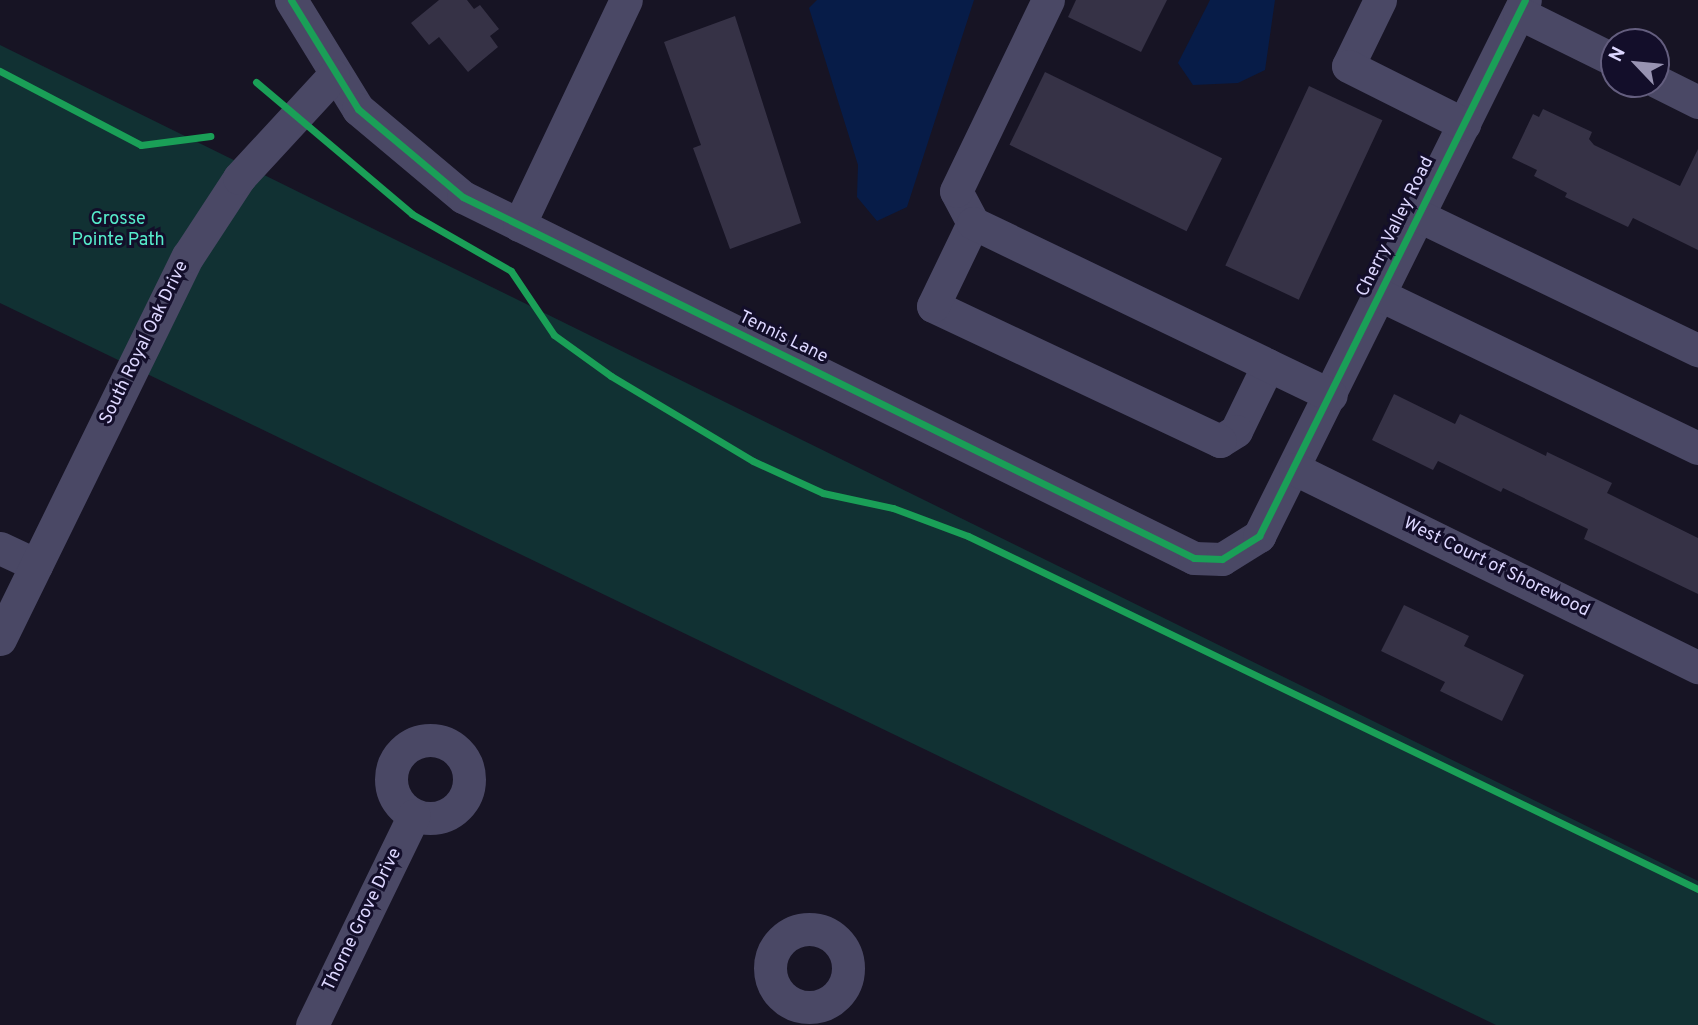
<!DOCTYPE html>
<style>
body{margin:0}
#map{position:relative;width:1698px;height:1025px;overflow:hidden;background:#171424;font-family:Overpass,sans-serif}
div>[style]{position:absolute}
.green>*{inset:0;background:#113133}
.water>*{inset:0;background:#071c48}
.building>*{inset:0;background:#363246;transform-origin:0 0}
.minor>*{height:33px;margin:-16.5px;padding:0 16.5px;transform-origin:16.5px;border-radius:16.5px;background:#4a4865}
.minor>.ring{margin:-16.5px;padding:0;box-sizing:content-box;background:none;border:33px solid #4a4865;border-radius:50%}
.cycleway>*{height:7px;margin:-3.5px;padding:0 3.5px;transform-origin:3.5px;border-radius:3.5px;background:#1a9f57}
span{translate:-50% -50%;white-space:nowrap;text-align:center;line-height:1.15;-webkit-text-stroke:6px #130e2a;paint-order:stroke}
.park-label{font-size:18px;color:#56eccb}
.street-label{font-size:18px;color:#ddd7ff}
.north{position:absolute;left:1600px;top:28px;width:70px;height:70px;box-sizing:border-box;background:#130e2a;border:2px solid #645e7f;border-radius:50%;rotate:296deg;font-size:19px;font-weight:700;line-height:28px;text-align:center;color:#ddd7ff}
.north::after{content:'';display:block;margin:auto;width:24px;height:32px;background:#9893b2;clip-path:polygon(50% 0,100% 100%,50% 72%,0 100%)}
</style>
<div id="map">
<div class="green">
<i style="clip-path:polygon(0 45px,1698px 881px,1698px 1025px,1496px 1025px,0 303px)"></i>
</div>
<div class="water">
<i style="clip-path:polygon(817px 0,974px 0,907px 207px,877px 221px,857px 197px,858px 165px,809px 8px)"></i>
<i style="clip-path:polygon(1210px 0,1275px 0,1265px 70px,1238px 83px,1193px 85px,1178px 63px)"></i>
</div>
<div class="building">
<i style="clip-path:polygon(439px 0,467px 0,474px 9px,480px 5px,499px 29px,490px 36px,498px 47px,468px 72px,439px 37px,429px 45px,411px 23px)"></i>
<i style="clip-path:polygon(1076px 0,1167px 0,1141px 52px,1068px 17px)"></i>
<i style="clip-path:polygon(735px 16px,801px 223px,730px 249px,693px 148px,701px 145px,664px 42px)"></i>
<i style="left:1045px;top:72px;width:197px;height:81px;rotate:26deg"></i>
<i style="left:1309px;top:86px;width:81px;height:198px;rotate:25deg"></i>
<i style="clip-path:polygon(1543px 109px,1592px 132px,1589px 139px,1594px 145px,1680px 186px,1698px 149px,1698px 250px,1633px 218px,1628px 227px,1565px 197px,1567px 193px,1534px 176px,1537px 170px,1512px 158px,1533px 114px,1539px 117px)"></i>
<i style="clip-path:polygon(1394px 394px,1455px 424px,1460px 414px,1546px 456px,1547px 452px,1612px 483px,1607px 493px,1698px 538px,1698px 594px,1584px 539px,1588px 529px,1503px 488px,1501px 492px,1438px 461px,1433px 470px,1372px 440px)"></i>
<i style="clip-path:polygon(1404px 605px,1469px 636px,1464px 646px,1524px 675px,1502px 721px,1440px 691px,1445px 682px,1381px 651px)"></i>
</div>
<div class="minor">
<i style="left:291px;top:0;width:128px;rotate:58.4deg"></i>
<i style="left:358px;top:109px;width:137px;rotate:40deg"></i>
<i style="left:463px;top:197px;width:815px;rotate:26.28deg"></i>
<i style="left:1194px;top:558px;width:28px;rotate:2deg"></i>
<i style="left:1222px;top:559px;width:44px;rotate:-31.9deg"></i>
<i style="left:1259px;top:536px;width:598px;rotate:-63.61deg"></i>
<i style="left:1380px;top:0;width:73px;rotate:115.9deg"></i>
<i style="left:1348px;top:66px;width:130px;rotate:26.6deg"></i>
<i style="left:1519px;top:13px;width:106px;rotate:26.3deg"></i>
<i style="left:1656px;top:81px;width:47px;rotate:26.6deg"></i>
<i style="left:1419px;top:216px;width:310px;rotate:25.7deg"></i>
<i style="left:973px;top:223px;width:36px;rotate:-118deg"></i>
<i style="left:956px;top:191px;width:212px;rotate:-64.3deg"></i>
<i style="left:519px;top:225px;width:249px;rotate:-64.6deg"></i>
<i style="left:1380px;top:295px;width:353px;rotate:25.7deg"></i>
<i style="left:1268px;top:365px;width:73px;rotate:115.9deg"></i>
<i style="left:1236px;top:431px;width:19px;rotate:148deg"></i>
<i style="left:1220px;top:441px;width:317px;rotate:-154.8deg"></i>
<i style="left:933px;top:306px;width:92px;rotate:-64.3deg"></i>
<i style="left:973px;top:223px;width:397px;rotate:25.7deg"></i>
<i style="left:1295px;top:469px;width:449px;rotate:26.2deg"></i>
<i style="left:0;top:548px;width:40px;rotate:25deg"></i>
<i style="left:0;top:639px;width:427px;rotate:-63.9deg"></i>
<i style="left:188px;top:256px;width:93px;rotate:-56.8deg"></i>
<i style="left:239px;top:178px;width:139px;rotate:-47.3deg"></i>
<i class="ring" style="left:391px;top:740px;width:45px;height:45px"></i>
<i class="ring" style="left:770px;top:929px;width:45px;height:45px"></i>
<i style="left:312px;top:1025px;width:233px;rotate:-64.1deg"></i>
</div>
<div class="cycleway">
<i style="left:291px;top:0;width:128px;rotate:58.4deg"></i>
<i style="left:358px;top:109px;width:137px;rotate:40deg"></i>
<i style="left:463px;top:197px;width:815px;rotate:26.28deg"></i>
<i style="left:1194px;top:558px;width:28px;rotate:2deg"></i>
<i style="left:1222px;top:559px;width:44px;rotate:-31.9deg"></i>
<i style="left:1259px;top:536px;width:598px;rotate:-63.61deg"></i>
<i style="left:0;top:71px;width:159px;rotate:27.7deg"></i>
<i style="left:141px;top:145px;width:70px;rotate:-7.4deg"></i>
<i style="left:256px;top:82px;width:204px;rotate:40.2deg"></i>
<i style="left:412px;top:214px;width:114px;rotate:29.9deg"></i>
<i style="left:511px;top:271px;width:77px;rotate:56.1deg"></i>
<i style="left:554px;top:335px;width:70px;rotate:35.7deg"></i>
<i style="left:611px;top:376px;width:165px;rotate:30.9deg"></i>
<i style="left:753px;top:461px;width:77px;rotate:24.6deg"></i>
<i style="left:823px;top:493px;width:72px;rotate:12.1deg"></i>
<i style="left:893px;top:508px;width:80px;rotate:20.5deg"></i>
<i style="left:968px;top:536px;width:811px;rotate:25.81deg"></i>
</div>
<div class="park-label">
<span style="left:118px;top:231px">Grosse<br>Pointe Path</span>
</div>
<div class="street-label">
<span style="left:1396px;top:227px;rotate:-64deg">Cherry Valley Road</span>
<span style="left:783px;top:338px;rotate:26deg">Tennis Lane</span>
<span style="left:145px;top:343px;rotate:-64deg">South Royal Oak Drive</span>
<span style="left:1496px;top:568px;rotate:26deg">West Court of Shorewood</span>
<span style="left:363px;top:920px;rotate:-64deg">Thorne Grove Drive</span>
</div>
<div class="north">N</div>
</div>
